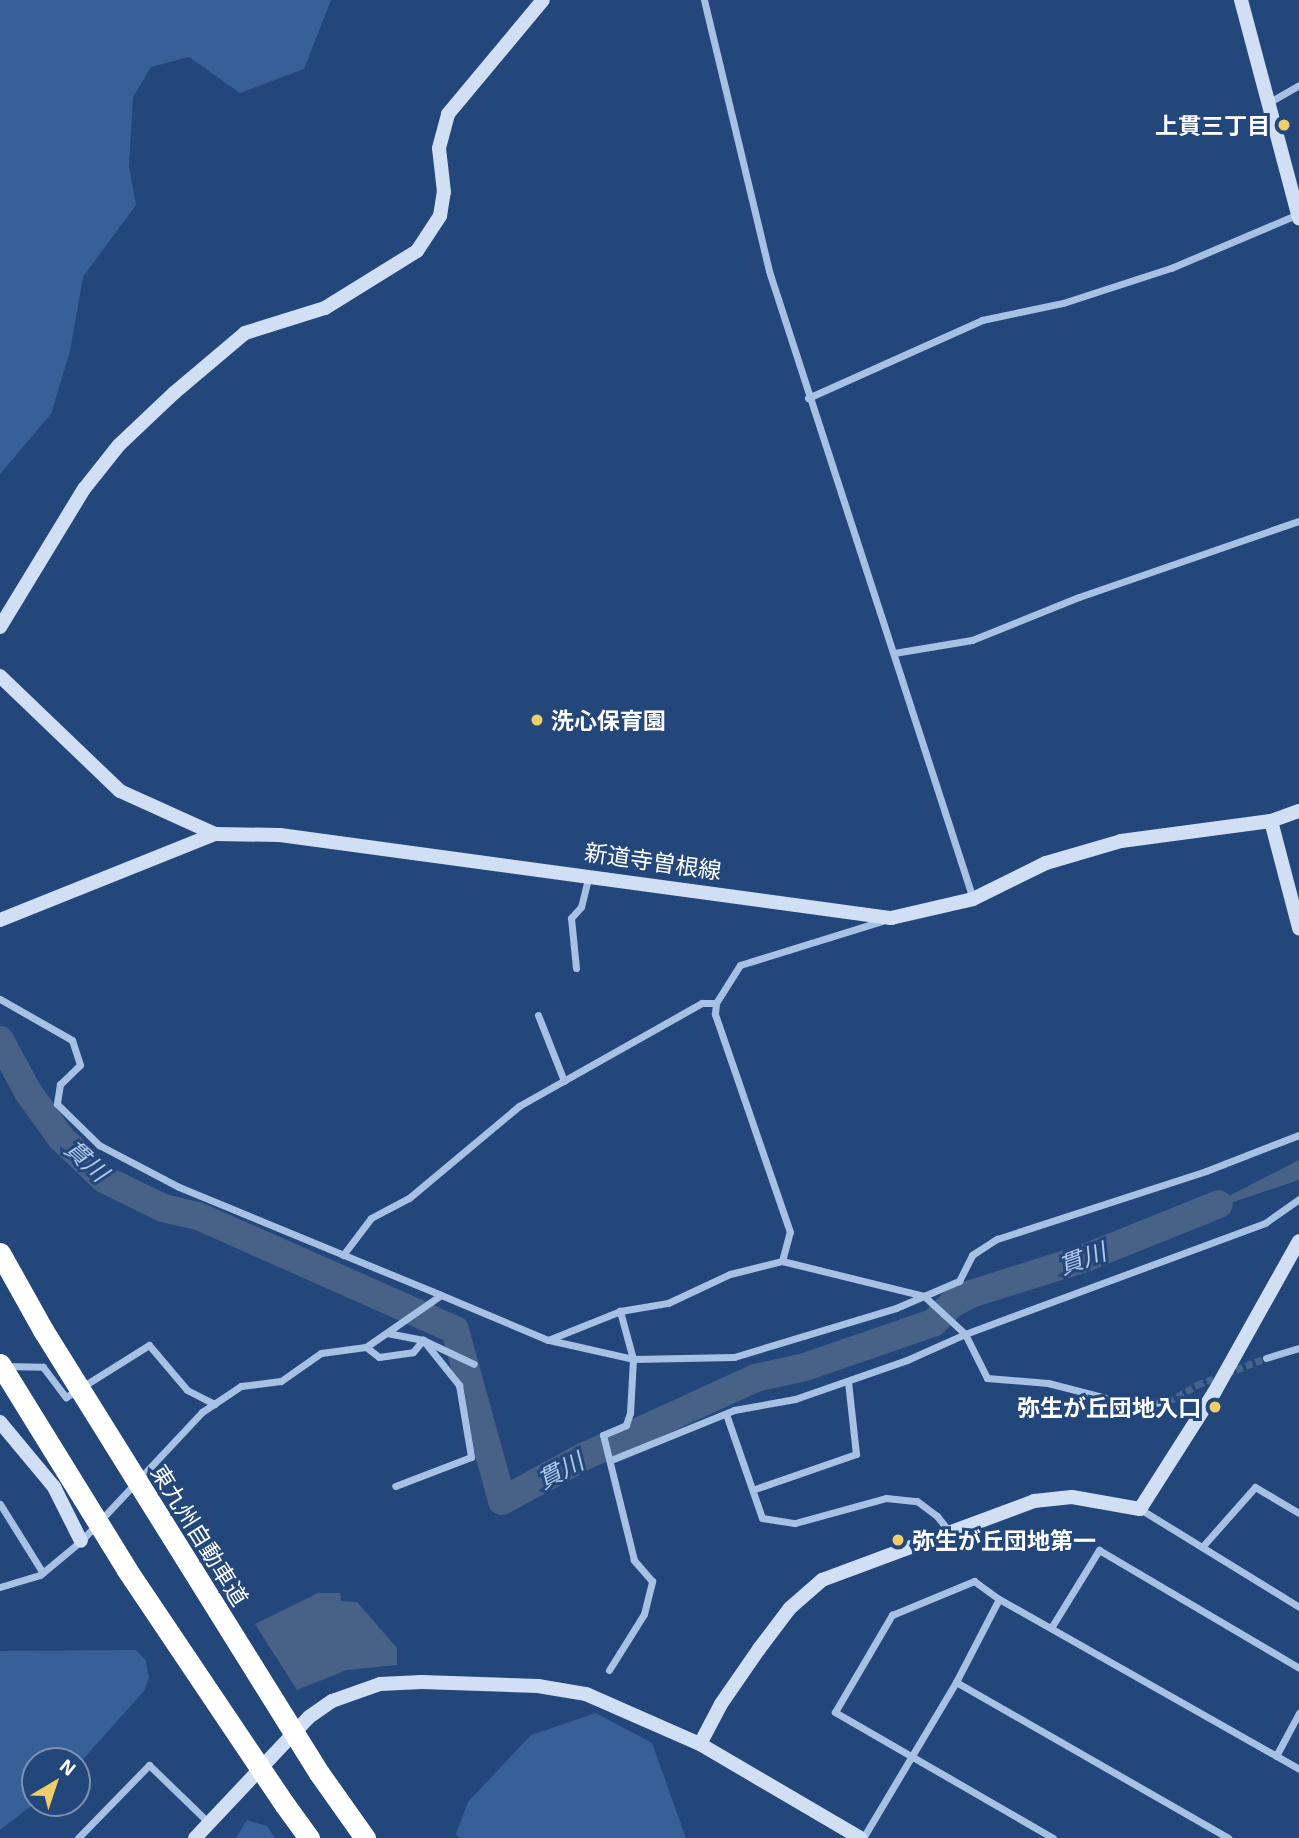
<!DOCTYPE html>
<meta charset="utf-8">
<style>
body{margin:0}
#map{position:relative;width:1299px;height:1838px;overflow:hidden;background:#24477b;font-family:"Exo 2","Noto Sans JP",sans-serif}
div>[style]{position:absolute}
.green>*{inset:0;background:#376099}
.water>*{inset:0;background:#476187}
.river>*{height:28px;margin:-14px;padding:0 14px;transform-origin:14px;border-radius:14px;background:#476187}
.street-tunnel>*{height:7px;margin-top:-3.5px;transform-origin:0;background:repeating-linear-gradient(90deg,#45638f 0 7px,transparent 0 10.5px)}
.street>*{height:7px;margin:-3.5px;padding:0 3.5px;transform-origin:3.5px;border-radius:3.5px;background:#a7c1e5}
.secondary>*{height:14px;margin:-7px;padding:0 7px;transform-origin:7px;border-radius:7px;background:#d0dff4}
.highway>*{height:21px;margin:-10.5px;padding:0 10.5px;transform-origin:10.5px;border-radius:10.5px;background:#fff}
.highway-bridge>*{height:21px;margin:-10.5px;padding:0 10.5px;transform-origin:10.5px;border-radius:10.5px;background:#fff}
.dots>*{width:19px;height:19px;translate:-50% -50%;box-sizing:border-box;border:4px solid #24477b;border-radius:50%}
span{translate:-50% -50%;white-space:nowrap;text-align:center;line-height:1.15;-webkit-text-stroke:6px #24477b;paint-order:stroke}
.poi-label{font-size:23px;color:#fff;font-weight:700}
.right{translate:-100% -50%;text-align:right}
.left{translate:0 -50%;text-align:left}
.street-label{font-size:23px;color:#fff}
.water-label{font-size:24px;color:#b2cbed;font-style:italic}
.north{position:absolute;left:21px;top:1747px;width:70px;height:70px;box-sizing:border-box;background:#24477b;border:2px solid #7c91b0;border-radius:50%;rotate:39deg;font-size:19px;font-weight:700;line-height:28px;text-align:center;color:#fff}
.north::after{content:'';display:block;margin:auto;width:24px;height:32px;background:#efcd6b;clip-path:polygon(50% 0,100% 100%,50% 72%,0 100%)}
</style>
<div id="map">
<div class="green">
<i style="clip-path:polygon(0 0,331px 0,304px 69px,240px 93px,189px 57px,151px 67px,133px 97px,129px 167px,136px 205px,83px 277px,70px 351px,51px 414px,0 474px)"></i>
<i style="clip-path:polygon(136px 1650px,146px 1661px,149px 1678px,144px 1691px,77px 1766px,77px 1761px,35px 1761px,35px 1803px,0 1830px,0 1651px)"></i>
<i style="clip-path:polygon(596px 1713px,652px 1743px,686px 1838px,459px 1838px,456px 1834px,468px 1802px,531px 1735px)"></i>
<i style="clip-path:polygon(247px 1820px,267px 1826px,275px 1838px,236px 1838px)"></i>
</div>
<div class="water">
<i style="clip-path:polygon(1299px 1160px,1299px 1180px,1186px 1218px)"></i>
<i style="clip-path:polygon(318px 1593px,340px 1593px,341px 1601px,357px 1602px,397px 1648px,397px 1665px,347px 1670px,297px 1690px,255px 1624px)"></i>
</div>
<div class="river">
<i style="left:0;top:1040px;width:59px;rotate:61.7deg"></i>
<i style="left:28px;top:1092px;width:57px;rotate:54.3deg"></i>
<i style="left:61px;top:1138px;width:59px;rotate:43.6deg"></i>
<i style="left:104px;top:1179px;width:66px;rotate:26.2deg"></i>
<i style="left:163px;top:1208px;width:36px;rotate:13deg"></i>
<i style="left:198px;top:1216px;width:281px;rotate:23.9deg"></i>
<i style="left:455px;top:1330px;width:177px;rotate:74.6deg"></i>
<i style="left:502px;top:1501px;width:94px;rotate:-28.5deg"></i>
<i style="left:585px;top:1456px;width:187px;rotate:-24.6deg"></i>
<i style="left:755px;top:1378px;width:51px;rotate:-12.4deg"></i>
<i style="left:805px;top:1367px;width:135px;rotate:-19deg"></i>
<i style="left:933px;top:1323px;width:27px;rotate:-45deg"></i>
<i style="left:952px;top:1304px;width:21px;rotate:-28deg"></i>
<i style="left:971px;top:1294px;width:120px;rotate:-17.5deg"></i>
<i style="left:1085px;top:1258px;width:144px;rotate:-21.9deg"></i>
</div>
<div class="street-tunnel">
<i style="left:1168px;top:1402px;width:34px;rotate:-30deg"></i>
<i style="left:1197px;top:1385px;width:74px;rotate:-21.4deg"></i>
</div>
<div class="street">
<i style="left:704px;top:0;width:279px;rotate:76.5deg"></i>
<i style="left:769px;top:271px;width:660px;rotate:72deg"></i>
<i style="left:1268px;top:103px;width:36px;rotate:-30deg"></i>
<i style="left:808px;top:398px;width:191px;rotate:-24.1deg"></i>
<i style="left:982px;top:320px;width:83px;rotate:-11.9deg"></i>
<i style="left:1063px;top:303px;width:114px;rotate:-18deg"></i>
<i style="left:1171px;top:268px;width:138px;rotate:-23deg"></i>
<i style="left:894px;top:653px;width:79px;rotate:-9.5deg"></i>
<i style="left:972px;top:640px;width:115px;rotate:-21.9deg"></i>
<i style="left:1079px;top:597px;width:233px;rotate:-19.1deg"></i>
<i style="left:576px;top:968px;width:50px;rotate:-95.7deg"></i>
<i style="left:571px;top:918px;width:15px;rotate:-48deg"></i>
<i style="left:581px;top:907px;width:33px;rotate:-76deg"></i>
<i style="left:0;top:999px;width:83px;rotate:29.7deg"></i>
<i style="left:72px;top:1040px;width:26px;rotate:72deg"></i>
<i style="left:80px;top:1065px;width:28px;rotate:136deg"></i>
<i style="left:60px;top:1084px;width:20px;rotate:99deg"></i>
<i style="left:57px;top:1104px;width:59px;rotate:44.3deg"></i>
<i style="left:99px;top:1145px;width:90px;rotate:27.7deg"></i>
<i style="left:179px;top:1187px;width:283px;rotate:22.4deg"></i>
<i style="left:538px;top:1015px;width:71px;rotate:68.5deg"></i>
<i style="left:343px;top:1255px;width:46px;rotate:-52.9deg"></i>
<i style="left:371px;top:1218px;width:43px;rotate:-27.8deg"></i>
<i style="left:409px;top:1198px;width:143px;rotate:-39.9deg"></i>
<i style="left:519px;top:1106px;width:210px;rotate:-29.4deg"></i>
<i style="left:702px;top:1003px;width:14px"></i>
<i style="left:782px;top:1261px;width:30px;rotate:-75deg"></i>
<i style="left:790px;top:1232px;width:231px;rotate:-109deg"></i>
<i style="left:715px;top:1014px;width:11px;rotate:-85deg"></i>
<i style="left:716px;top:1003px;width:45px;rotate:-57.7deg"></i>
<i style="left:740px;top:965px;width:149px;rotate:-17.2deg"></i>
<i style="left:387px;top:1333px;width:37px;rotate:11deg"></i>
<i style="left:423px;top:1340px;width:56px;rotate:25.2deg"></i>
<i style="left:549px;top:1340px;width:86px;rotate:12.7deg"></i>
<i style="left:633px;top:1359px;width:101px;rotate:-1.1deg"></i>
<i style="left:734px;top:1357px;width:169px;rotate:-16.8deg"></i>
<i style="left:896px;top:1308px;width:69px;rotate:-23.2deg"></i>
<i style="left:959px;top:1281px;width:29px;rotate:-63deg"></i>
<i style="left:972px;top:1255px;width:30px;rotate:-33deg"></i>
<i style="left:997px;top:1239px;width:220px;rotate:-18deg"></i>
<i style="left:1206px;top:1171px;width:100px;rotate:-21.2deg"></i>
<i style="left:366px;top:1347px;width:16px;rotate:38deg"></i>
<i style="left:379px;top:1357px;width:34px;rotate:-8deg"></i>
<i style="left:413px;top:1352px;width:16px;rotate:-50deg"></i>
<i style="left:423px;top:1340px;width:58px;rotate:51.3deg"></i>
<i style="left:459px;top:1385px;width:73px;rotate:80.5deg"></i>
<i style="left:471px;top:1457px;width:81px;rotate:159.1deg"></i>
<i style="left:1266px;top:1358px;width:34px;rotate:-17deg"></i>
<i style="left:4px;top:1366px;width:39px;rotate:1deg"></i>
<i style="left:43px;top:1367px;width:38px;rotate:53deg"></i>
<i style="left:66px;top:1397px;width:98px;rotate:-32.1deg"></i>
<i style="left:149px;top:1345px;width:59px;rotate:49.8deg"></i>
<i style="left:187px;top:1390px;width:31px;rotate:27deg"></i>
<i style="left:726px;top:1414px;width:110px;rotate:70.9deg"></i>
<i style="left:762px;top:1518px;width:33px;rotate:9deg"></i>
<i style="left:795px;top:1523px;width:94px;rotate:-15.4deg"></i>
<i style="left:886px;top:1498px;width:31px;rotate:6deg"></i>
<i style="left:917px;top:1501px;width:25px;rotate:37deg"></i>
<i style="left:937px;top:1516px;width:18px;rotate:52deg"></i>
<i style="left:611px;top:1460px;width:133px;rotate:-22.1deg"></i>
<i style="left:734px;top:1410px;width:62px;rotate:-10.2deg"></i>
<i style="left:795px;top:1399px;width:119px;rotate:-19.2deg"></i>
<i style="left:907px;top:1360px;width:64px;rotate:-24.1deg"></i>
<i style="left:965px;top:1334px;width:320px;rotate:-20.3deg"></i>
<i style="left:1265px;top:1223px;width:42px;rotate:-35.2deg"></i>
<i style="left:755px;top:1489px;width:107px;rotate:-19.1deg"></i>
<i style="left:856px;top:1454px;width:73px;rotate:-96.3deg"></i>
<i style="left:0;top:1504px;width:81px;rotate:58.1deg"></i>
<i style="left:1140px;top:1509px;width:187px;rotate:31.6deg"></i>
<i style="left:1202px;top:1547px;width:80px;rotate:-48.5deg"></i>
<i style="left:1255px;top:1487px;width:51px;rotate:30.6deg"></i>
<i style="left:0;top:1587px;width:42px;rotate:-16.7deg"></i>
<i style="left:40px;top:1575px;width:53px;rotate:-39.7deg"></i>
<i style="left:81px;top:1541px;width:177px;rotate:-46.8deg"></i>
<i style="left:202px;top:1412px;width:47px;rotate:-33.7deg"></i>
<i style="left:241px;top:1386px;width:40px;rotate:-7.1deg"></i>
<i style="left:281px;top:1381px;width:49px;rotate:-35deg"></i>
<i style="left:321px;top:1353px;width:45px;rotate:-7.6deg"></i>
<i style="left:366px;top:1347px;width:91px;rotate:-34.7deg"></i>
<i style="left:441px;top:1295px;width:116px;rotate:22.8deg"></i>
<i style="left:548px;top:1340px;width:78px;rotate:-21.9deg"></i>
<i style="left:620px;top:1311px;width:49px;rotate:-9.5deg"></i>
<i style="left:668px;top:1303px;width:68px;rotate:-25.1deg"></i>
<i style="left:730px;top:1274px;width:54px;rotate:-14deg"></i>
<i style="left:782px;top:1261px;width:146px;rotate:13.8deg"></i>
<i style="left:924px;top:1296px;width:56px;rotate:42.8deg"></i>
<i style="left:965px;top:1334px;width:49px;rotate:63.4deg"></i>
<i style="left:987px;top:1378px;width:61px;rotate:4.7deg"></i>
<i style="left:1048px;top:1383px;width:85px;rotate:14.4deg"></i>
<i style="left:1130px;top:1404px;width:38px;rotate:-3deg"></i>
<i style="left:1051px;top:1628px;width:92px;rotate:-58.4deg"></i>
<i style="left:1099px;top:1550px;width:232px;rotate:30.5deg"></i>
<i style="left:609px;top:1670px;width:66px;rotate:-58deg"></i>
<i style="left:644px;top:1614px;width:34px;rotate:-76deg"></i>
<i style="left:652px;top:1581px;width:28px;rotate:-131deg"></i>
<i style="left:634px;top:1560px;width:129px;rotate:-103.9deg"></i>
<i style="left:603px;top:1435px;width:25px;rotate:-23deg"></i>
<i style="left:626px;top:1425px;width:13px;rotate:-72deg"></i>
<i style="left:630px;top:1413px;width:54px;rotate:-86.8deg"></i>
<i style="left:633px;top:1359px;width:50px;rotate:-105.2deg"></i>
<i style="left:956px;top:1682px;width:314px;rotate:29.8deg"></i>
<i style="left:1276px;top:1756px;width:49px;rotate:-61.9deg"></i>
<i style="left:78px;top:1838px;width:102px;rotate:-45.8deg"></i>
<i style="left:149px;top:1765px;width:83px;rotate:44deg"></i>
<i style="left:863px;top:1838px;width:182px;rotate:-59.2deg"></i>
<i style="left:956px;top:1682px;width:93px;rotate:-62.6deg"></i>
<i style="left:1053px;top:1838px;width:252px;rotate:-150deg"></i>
<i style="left:835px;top:1712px;width:113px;rotate:-59.6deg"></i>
<i style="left:892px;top:1615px;width:89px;rotate:-22.5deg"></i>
<i style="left:974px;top:1581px;width:31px;rotate:36deg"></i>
<i style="left:999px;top:1599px;width:345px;rotate:29.5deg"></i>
</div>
<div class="secondary">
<i style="left:1241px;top:0;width:226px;rotate:75.1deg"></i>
<i style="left:0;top:627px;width:162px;rotate:-58.7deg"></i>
<i style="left:84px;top:489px;width:56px;rotate:-51.5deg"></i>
<i style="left:119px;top:445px;width:76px;rotate:-43.4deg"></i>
<i style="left:174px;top:393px;width:93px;rotate:-40.2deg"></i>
<i style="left:245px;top:333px;width:84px;rotate:-17.4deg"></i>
<i style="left:325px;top:308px;width:108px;rotate:-31.8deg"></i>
<i style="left:417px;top:251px;width:42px;rotate:-56.7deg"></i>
<i style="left:440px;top:216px;width:24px;rotate:-81deg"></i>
<i style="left:444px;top:192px;width:44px;rotate:-96.5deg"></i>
<i style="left:439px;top:148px;width:35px;rotate:-75deg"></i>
<i style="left:448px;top:114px;width:148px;rotate:-50.2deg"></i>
<i style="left:0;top:676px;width:166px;rotate:43.8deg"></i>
<i style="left:120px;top:791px;width:104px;rotate:24.4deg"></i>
<i style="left:1271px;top:821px;width:111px;rotate:75.3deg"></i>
<i style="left:0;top:920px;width:232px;rotate:-21.8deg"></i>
<i style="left:215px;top:834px;width:65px;rotate:0.9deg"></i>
<i style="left:280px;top:835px;width:617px;rotate:7.74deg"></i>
<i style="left:891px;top:918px;width:84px;rotate:-13deg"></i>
<i style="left:973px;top:899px;width:81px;rotate:-26.3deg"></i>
<i style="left:1046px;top:863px;width:78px;rotate:-16.3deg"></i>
<i style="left:1121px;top:841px;width:151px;rotate:-7.6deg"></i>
<i style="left:1271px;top:821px;width:30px;rotate:-20deg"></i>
<i style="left:0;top:1422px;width:85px;rotate:50.3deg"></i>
<i style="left:54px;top:1487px;width:60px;rotate:63.4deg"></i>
<i style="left:700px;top:1744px;width:45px;rotate:-62.3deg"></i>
<i style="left:721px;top:1704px;width:67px;rotate:-55.4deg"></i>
<i style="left:759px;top:1649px;width:51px;rotate:-52.9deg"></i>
<i style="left:790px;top:1608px;width:43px;rotate:-41.2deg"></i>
<i style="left:822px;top:1580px;width:226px;rotate:-20.4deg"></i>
<i style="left:1034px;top:1501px;width:38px;rotate:-6deg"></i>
<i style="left:1072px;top:1497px;width:69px;rotate:10deg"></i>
<i style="left:1140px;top:1509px;width:138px;rotate:-57.5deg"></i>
<i style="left:1214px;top:1393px;width:174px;rotate:-60.8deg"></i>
<i style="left:195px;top:1838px;width:166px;rotate:-46.7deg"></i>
<i style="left:309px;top:1717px;width:28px;rotate:-35deg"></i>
<i style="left:332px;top:1701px;width:51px;rotate:-19.5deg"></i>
<i style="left:380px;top:1684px;width:42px;rotate:-2.7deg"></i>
<i style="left:422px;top:1682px;width:116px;rotate:2deg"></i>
<i style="left:538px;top:1686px;width:49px;rotate:9.5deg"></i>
<i style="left:586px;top:1694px;width:124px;rotate:23.7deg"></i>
<i style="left:700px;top:1744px;width:186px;rotate:30.4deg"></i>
</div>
<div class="highway">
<i style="left:0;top:1253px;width:88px;rotate:60.8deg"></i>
<i style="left:319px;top:1773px;width:80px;rotate:54.7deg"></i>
<i style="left:285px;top:1805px;width:41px;rotate:54deg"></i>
</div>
<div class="highway-bridge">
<i style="left:43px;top:1330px;width:522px;rotate:58.08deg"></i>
<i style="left:0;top:1364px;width:242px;rotate:58.3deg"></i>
<i style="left:127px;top:1570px;width:283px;rotate:56.1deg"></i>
</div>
<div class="dots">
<i style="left:1284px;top:125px;background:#efcd6b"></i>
<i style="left:537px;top:720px;background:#efcd6b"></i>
<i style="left:1215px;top:1407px;background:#efcd6b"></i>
<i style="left:898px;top:1540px;background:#efcd6b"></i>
</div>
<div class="poi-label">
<span class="right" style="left:1270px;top:125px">上貫三丁目</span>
<span class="left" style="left:551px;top:720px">洗心保育園</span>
<span class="right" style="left:1201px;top:1407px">弥生が丘団地入口</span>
<span class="left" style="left:912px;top:1540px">弥生が丘団地第一</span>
</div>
<div class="street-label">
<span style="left:653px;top:861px;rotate:8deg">新道寺曽根線</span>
<span style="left:200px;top:1535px;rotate:58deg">東九州自動車道</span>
</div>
<div class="water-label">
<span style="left:87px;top:1160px;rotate:42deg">貫川</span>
<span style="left:1082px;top:1258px;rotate:-20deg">貫川</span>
<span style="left:560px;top:1470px;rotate:-28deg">貫川</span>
</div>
<div class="north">N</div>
</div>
